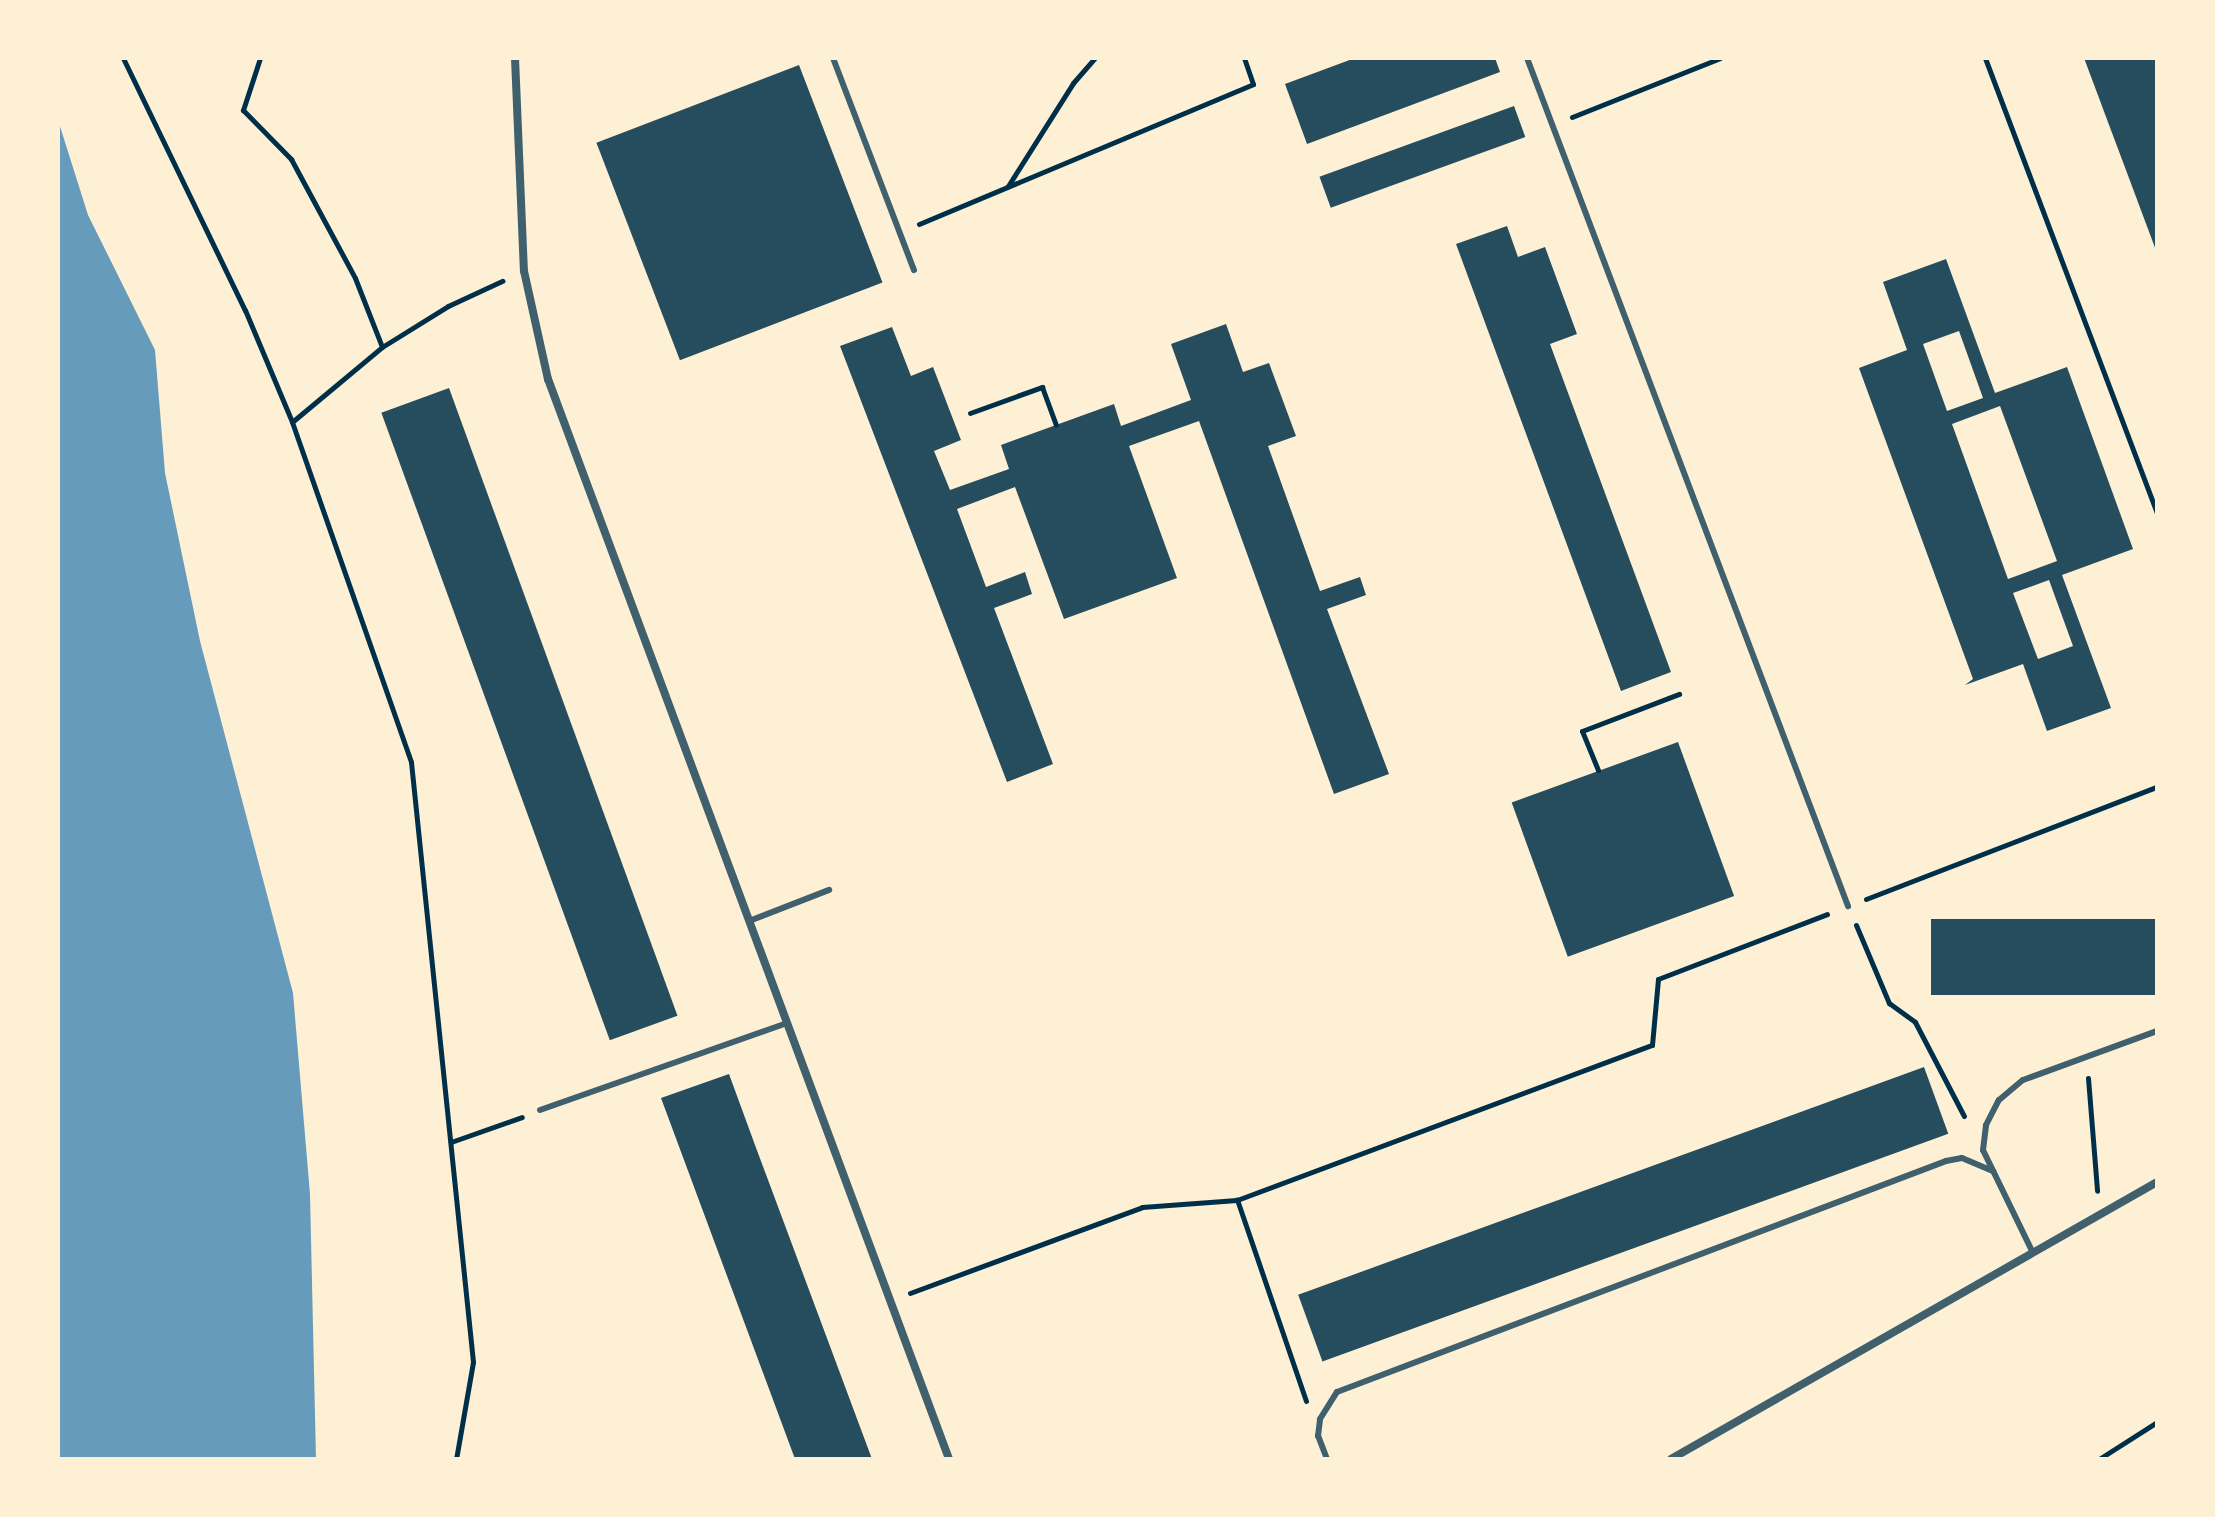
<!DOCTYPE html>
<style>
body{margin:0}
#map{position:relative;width:2215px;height:1517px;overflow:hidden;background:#fdf0d5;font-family:"Titillium Web",sans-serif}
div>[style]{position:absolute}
.water>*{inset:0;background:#669bbc}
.building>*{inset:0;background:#264d5e;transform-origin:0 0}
.path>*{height:5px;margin:-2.5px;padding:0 2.5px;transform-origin:2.5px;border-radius:2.5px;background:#003049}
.service>*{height:6px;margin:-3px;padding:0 3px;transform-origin:3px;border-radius:3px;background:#3f606c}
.minor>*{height:8px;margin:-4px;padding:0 4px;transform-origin:4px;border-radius:4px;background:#3f606c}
span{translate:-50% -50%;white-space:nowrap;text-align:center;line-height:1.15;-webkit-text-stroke:6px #fdf0d5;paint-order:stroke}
.frame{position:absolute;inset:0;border:60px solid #fdf0d5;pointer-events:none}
</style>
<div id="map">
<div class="water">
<i style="clip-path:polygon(58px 120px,88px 215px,155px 350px,165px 473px,200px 641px,293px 993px,310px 1194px,316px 1459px,58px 1459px)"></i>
</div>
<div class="building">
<i style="clip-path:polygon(1355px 58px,1495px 58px,1500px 72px,1307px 144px,1285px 84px)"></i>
<i style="clip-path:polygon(2084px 58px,2157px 58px,2157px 253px)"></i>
<i style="left:799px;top:65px;width:233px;height:217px;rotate:69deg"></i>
<i style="left:1514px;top:106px;width:33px;height:207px;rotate:70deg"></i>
<i style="clip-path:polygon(1507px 226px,1518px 257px,1545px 247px,1577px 334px,1550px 344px,1671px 672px,1621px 691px,1456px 244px)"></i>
<i style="clip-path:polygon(evenodd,1946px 259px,1995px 393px,2067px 367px,2133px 549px,2062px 575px,2111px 708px,2047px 731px,2023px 664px,1965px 685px,1973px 679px,1859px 368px,1907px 350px,1883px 282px,1946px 259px,1959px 331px,1983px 398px,1947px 411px,1923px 344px,1959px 331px,1946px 259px,2000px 406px,2057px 561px,2008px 579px,1952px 424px,2000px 406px,1946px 259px,2049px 580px,2073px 646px,2038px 659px,2013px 593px,2049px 580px)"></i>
<i style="clip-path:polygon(1226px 324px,1243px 372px,1269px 363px,1296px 436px,1268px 446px,1320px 591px,1360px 577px,1366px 595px,1327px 609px,1389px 774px,1334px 794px,1199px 421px,1129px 446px,1177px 578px,1064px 619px,1015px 487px,957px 509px,986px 587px,1025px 572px,1032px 594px,994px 608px,1053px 764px,1007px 782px,840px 346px,892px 327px,911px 376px,933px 367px,961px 440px,934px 451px,950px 490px,1009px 469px,1001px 445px,1114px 404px,1121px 426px,1191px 400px,1171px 344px)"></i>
<i style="left:449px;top:388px;width:668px;height:72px;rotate:70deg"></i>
<i style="left:1678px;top:742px;width:164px;height:177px;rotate:70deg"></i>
<i style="left:2157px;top:919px;width:76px;height:226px;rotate:90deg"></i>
<i style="left:1924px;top:1067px;width:71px;height:666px;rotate:70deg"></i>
<i style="clip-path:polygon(729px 1074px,755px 1145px,872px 1459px,795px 1459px,661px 1098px)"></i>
</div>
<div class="path">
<i style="left:123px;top:58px;width:280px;rotate:64.2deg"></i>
<i style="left:245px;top:310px;width:121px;rotate:67.2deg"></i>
<i style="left:292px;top:422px;width:360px;rotate:70.7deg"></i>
<i style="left:411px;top:762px;width:603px;rotate:84.1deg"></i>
<i style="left:473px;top:1362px;width:98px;rotate:99.9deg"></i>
<i style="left:260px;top:58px;width:55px;rotate:108.1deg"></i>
<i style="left:243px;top:110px;width:69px;rotate:45.6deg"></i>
<i style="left:291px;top:159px;width:135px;rotate:61.7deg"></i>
<i style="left:355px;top:278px;width:74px;rotate:68.6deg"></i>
<i style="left:1985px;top:58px;width:486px;rotate:69.3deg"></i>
<i style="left:1572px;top:117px;width:159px;rotate:-21.7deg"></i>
<i style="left:1008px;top:186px;width:122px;rotate:-57.7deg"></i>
<i style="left:1073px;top:83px;width:33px;rotate:-49deg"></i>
<i style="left:919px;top:224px;width:362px;rotate:-22.7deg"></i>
<i style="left:1253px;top:84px;width:28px;rotate:-109deg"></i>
<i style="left:970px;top:413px;width:77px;rotate:-19.9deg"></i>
<i style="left:1042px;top:387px;width:40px;rotate:69.8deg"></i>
<i style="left:292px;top:422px;width:117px;rotate:-39.8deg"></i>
<i style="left:382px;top:347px;width:78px;rotate:-31.8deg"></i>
<i style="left:448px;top:306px;width:60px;rotate:-24.8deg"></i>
<i style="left:1598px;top:770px;width:42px;rotate:-112.3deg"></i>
<i style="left:1582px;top:731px;width:104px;rotate:-20.9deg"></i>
<i style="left:1866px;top:899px;width:312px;rotate:-21.1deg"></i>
<i style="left:1856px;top:925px;width:85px;rotate:67.1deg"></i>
<i style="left:1889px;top:1003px;width:32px;rotate:36deg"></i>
<i style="left:1915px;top:1022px;width:106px;rotate:62.5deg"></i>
<i style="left:2088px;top:1078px;width:113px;rotate:85.4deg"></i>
<i style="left:451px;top:1142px;width:75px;rotate:-19.4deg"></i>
<i style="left:910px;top:1293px;width:247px;rotate:-20.3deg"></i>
<i style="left:1142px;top:1207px;width:95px;rotate:-4.2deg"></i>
<i style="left:1306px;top:1401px;width:213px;rotate:-108.9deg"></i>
<i style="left:1237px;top:1200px;width:443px;rotate:-20.5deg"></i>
<i style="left:1652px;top:1045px;width:66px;rotate:-84.8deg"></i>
<i style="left:1658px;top:979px;width:181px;rotate:-21deg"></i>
<i style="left:2099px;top:1459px;width:69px;rotate:-32.5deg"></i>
</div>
<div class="service">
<i style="left:833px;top:58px;width:227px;rotate:69.1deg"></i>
<i style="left:1527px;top:58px;width:907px;rotate:69.27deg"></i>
<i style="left:749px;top:921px;width:86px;rotate:-21.2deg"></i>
<i style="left:540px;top:1110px;width:262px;rotate:-19.4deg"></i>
<i style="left:2033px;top:1253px;width:114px;rotate:-115.9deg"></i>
<i style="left:1983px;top:1150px;width:25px;rotate:-83deg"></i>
<i style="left:1986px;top:1125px;width:28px;rotate:-63deg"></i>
<i style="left:1999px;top:1100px;width:31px;rotate:-40deg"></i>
<i style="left:2023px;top:1080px;width:143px;rotate:-20.1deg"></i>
<i style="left:1327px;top:1459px;width:25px;rotate:-111deg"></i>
<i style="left:1318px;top:1436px;width:17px;rotate:-83deg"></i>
<i style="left:1320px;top:1419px;width:32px;rotate:-58deg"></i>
<i style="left:1337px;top:1392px;width:651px;rotate:-20.77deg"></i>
<i style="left:1946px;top:1161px;width:16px;rotate:-11deg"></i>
<i style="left:1962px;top:1158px;width:34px;rotate:23deg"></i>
</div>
<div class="minor">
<i style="left:515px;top:58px;width:213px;rotate:87.6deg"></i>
<i style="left:524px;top:271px;width:111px;rotate:77.5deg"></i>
<i style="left:548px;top:379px;width:1152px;rotate:69.63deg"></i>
<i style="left:1671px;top:1459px;width:559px;rotate:-29.68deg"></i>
</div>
<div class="frame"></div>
</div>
